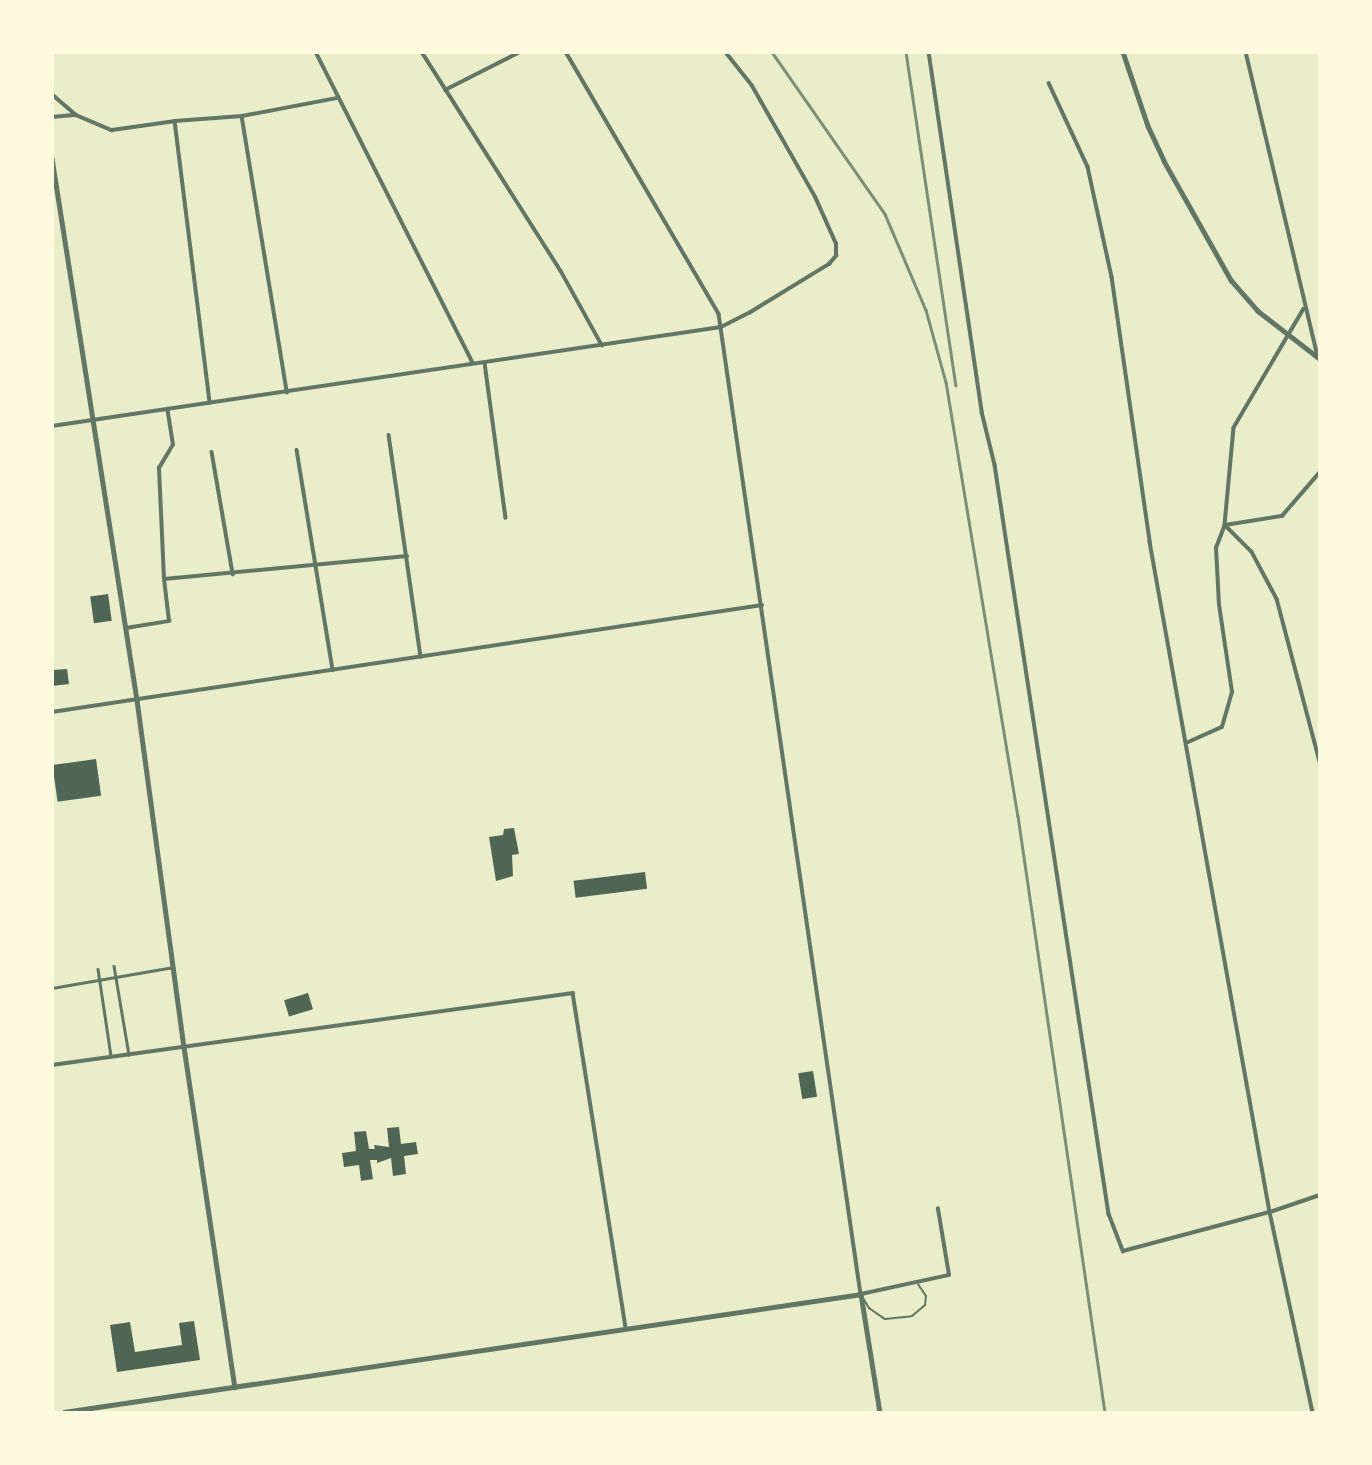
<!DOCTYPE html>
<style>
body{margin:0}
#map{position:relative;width:1372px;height:1465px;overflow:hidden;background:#e9edc9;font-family:"Noto Sans",sans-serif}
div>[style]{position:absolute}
.building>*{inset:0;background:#4f6655;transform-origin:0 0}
.service>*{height:2px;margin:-1px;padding:0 1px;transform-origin:1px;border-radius:1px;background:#617663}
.pedestrian>*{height:2.5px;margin:-1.25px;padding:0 1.25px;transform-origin:1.25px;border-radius:1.25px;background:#617663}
.minor>*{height:3.5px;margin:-1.75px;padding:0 1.75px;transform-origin:1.75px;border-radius:1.75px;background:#617663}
.tertiary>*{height:4.5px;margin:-2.25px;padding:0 2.25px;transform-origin:2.25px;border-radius:2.25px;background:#617663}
.rail>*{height:2.5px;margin:-1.25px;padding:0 1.25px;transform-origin:1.25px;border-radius:1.25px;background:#7c8e77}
span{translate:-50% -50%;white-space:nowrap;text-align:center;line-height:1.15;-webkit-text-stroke:7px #fefae0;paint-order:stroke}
.frame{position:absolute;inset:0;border:54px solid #fefae0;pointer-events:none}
</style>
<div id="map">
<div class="building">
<i style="left:108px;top:594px;width:27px;height:18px;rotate:82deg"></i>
<i style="clip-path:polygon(67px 669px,69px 684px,52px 686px,52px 670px)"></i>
<i style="left:96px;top:759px;width:37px;height:44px;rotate:82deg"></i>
<i style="clip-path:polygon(514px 828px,519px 854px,512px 855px,513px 876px,496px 881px,489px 837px,503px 835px,504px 829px)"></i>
<i style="left:645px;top:872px;width:17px;height:72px;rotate:83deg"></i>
<i style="left:308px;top:993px;width:17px;height:25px;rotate:73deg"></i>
<i style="left:813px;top:1071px;width:26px;height:15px;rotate:81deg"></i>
<i style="clip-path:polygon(399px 1127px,401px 1144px,416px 1142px,418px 1154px,404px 1156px,406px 1174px,393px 1176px,391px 1158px,377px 1163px,377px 1160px,370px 1160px,373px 1179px,361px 1181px,359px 1165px,344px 1167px,342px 1153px,356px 1151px,354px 1132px,366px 1131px,369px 1149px,375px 1149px,374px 1145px,389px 1147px,387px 1128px)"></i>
<i style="clip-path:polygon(194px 1321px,200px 1360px,117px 1372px,110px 1325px,130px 1322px,135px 1352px,182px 1345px,179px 1323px)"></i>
</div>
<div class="service">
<i style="left:863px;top:1298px;width:12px;rotate:59deg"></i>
<i style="left:869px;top:1308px;width:19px;rotate:35deg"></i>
<i style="left:885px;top:1319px;width:27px;rotate:-6deg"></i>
<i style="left:912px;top:1316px;width:17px;rotate:-40deg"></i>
<i style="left:925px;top:1305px;width:9px;rotate:-84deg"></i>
<i style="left:926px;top:1296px;width:14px;rotate:-124deg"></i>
</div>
<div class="pedestrian">
<i style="left:114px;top:966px;width:90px;rotate:80.4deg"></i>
<i style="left:98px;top:969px;width:88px;rotate:81.5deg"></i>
<i style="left:52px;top:988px;width:123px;rotate:-9.8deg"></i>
</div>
<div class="minor">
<i style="left:316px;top:52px;width:348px;rotate:63.2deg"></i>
<i style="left:422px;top:52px;width:259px;rotate:57.6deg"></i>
<i style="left:561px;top:271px;width:85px;rotate:61deg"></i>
<i style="left:566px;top:52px;width:303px;rotate:59.7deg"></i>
<i style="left:719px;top:314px;width:990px;rotate:81.76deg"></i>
<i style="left:861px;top:1294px;width:90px;rotate:-12.2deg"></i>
<i style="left:949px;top:1275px;width:67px;rotate:-99.5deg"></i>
<i style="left:929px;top:52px;width:364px;rotate:81.6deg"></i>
<i style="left:982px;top:412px;width:55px;rotate:76.2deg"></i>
<i style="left:995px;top:465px;width:758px;rotate:81.35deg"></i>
<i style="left:1109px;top:1214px;width:40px;rotate:69deg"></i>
<i style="left:1123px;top:1251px;width:152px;rotate:-14.9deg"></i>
<i style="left:1270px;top:1212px;width:53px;rotate:-18.8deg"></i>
<i style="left:1246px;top:52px;width:312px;rotate:76.7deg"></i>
<i style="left:1049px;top:83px;width:93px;rotate:65.1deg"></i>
<i style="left:1088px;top:167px;width:113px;rotate:77.7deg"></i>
<i style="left:1112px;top:277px;width:268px;rotate:81.8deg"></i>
<i style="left:1150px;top:542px;width:681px;rotate:79.85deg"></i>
<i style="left:1270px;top:1212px;width:205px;rotate:77.9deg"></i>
<i style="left:445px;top:90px;width:84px;rotate:-26.9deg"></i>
<i style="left:52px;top:94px;width:32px;rotate:41deg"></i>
<i style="left:76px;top:115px;width:39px;rotate:23deg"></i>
<i style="left:112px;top:130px;width:64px;rotate:-8.1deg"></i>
<i style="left:175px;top:121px;width:67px;rotate:-4.3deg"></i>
<i style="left:242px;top:116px;width:97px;rotate:-10.7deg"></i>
<i style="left:242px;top:116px;width:280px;rotate:80.7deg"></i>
<i style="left:52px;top:117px;width:24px;rotate:-5deg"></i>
<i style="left:175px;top:121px;width:284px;rotate:82.9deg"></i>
<i style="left:1304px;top:309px;width:138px;rotate:120.5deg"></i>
<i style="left:1234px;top:428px;width:97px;rotate:95.3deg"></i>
<i style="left:1225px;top:525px;width:38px;rotate:45deg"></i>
<i style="left:1252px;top:552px;width:53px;rotate:62deg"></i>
<i style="left:1277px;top:599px;width:169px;rotate:75.2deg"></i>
<i style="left:485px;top:363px;width:156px;rotate:82.3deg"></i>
<i style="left:52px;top:426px;width:676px;rotate:-8.42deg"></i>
<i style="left:721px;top:327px;width:31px;rotate:-27deg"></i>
<i style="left:749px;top:313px;width:94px;rotate:-31.5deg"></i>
<i style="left:829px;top:264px;width:11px;rotate:-49deg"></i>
<i style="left:836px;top:256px;width:12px;rotate:-90deg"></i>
<i style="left:836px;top:244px;width:51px;rotate:-114.1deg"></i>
<i style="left:815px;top:197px;width:128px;rotate:-119.6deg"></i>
<i style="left:752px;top:86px;width:43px;rotate:-128.5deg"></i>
<i style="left:389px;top:435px;width:224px;rotate:81.8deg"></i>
<i style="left:297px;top:450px;width:223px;rotate:80.7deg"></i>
<i style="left:212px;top:452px;width:124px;rotate:80.2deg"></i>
<i style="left:164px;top:579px;width:244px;rotate:-5.4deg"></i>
<i style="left:126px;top:628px;width:44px;rotate:-9.2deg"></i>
<i style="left:169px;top:621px;width:42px;rotate:-96.8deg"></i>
<i style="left:164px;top:579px;width:111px;rotate:-92.6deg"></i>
<i style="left:159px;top:468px;width:27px;rotate:-59deg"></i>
<i style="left:173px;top:445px;width:36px;rotate:-99deg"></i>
<i style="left:52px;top:712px;width:718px;rotate:-8.57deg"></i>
<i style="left:1186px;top:743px;width:39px;rotate:-24deg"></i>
<i style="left:1222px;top:727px;width:36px;rotate:-74deg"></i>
<i style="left:1232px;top:692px;width:88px;rotate:-98.5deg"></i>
<i style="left:1219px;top:605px;width:57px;rotate:-93deg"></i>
<i style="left:1216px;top:548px;width:25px;rotate:-69deg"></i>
<i style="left:1225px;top:525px;width:58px;rotate:-9deg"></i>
<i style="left:1282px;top:516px;width:58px;rotate:-49.2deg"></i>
<i style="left:52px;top:1065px;width:526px;rotate:-7.87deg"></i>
<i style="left:573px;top:993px;width:340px;rotate:81deg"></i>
<i style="left:52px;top:1098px;width:4px;rotate:90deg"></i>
</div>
<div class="tertiary">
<i style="left:1123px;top:52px;width:78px;rotate:71.3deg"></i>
<i style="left:1148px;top:126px;width:38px;rotate:65deg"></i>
<i style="left:1164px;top:161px;width:137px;rotate:60.6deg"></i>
<i style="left:1231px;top:280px;width:41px;rotate:48.9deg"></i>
<i style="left:1258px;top:311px;width:78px;rotate:37.7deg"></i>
<i style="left:52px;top:158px;width:549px;rotate:81.09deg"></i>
<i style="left:137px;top:700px;width:350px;rotate:82.3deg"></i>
<i style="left:184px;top:1047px;width:344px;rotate:81.5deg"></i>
<i style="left:64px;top:1412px;width:806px;rotate:-8.42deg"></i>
<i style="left:861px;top:1294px;width:120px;rotate:80.9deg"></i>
</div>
<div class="rail">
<i style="left:772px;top:52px;width:198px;rotate:55.1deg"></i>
<i style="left:885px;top:214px;width:104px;rotate:66.9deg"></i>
<i style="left:926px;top:310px;width:75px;rotate:74.5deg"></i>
<i style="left:946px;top:382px;width:440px;rotate:80.6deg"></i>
<i style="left:1018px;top:816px;width:602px;rotate:81.7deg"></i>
<i style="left:906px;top:52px;width:337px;rotate:81.5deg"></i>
</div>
<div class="frame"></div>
</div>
